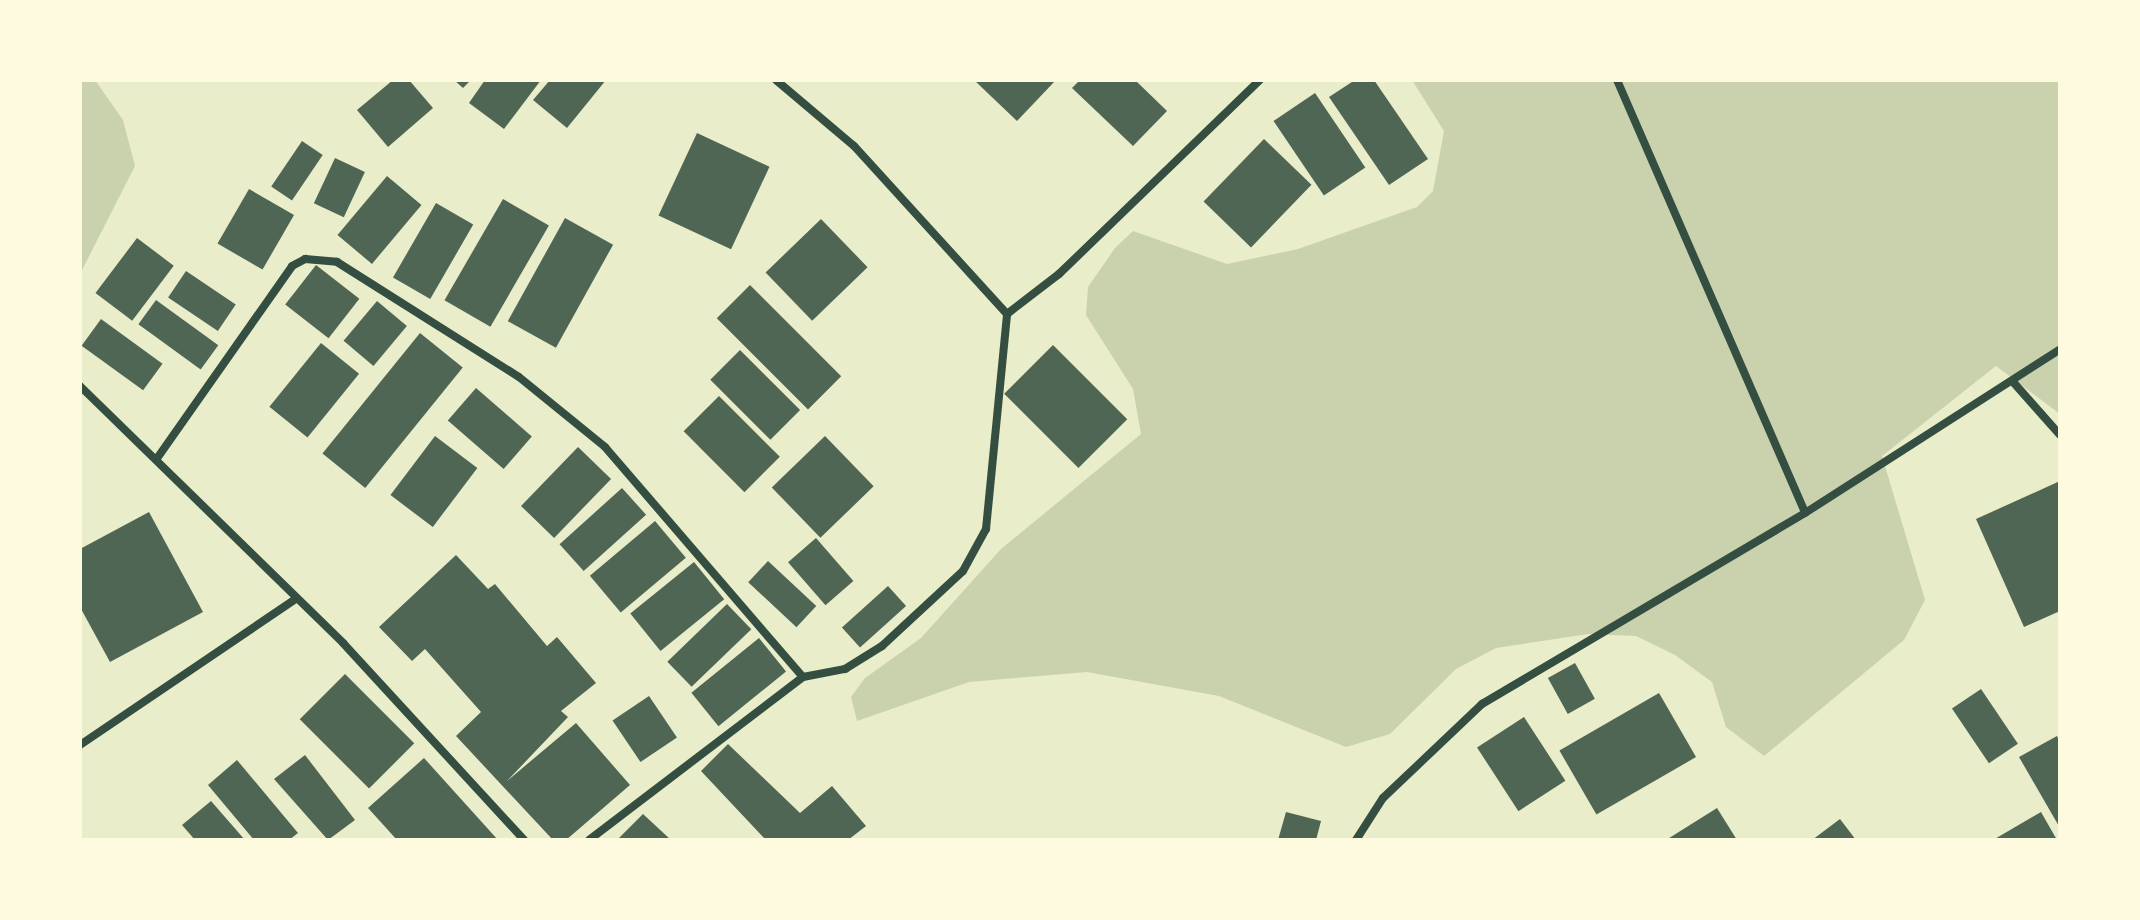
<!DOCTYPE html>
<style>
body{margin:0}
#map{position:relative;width:2140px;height:920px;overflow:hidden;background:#e9edc9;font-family:"Asap Condensed",sans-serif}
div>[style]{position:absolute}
.green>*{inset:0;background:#cad2ad}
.building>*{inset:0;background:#4f6655;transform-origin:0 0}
.minor>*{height:8px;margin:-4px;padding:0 4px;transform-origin:4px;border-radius:4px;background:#344e41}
span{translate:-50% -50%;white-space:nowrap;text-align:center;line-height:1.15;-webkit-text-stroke:6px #fefae0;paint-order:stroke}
.frame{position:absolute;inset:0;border:82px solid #fefae0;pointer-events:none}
</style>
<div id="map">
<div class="green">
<i style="clip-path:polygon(80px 80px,95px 80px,123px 120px,135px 166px,80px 274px)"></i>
<i style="clip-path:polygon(1412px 80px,2060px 80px,2060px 414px,1996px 366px,1882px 456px,1925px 600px,1904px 640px,1764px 756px,1726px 727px,1712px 682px,1675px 655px,1636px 636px,1588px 634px,1496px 648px,1456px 669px,1390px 734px,1346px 747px,1219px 696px,1087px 672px,969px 682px,857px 721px,851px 697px,865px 678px,921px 638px,1001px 549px,1141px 434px,1133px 389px,1086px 315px,1088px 287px,1115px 248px,1133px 231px,1227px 264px,1298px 249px,1417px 207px,1433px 191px,1444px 131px)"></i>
</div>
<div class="building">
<i style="clip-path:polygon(393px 80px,409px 80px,433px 108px,388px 147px,357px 110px)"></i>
<i style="clip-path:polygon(454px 80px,471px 80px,463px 88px)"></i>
<i style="clip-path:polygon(485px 80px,541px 80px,504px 129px,469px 103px)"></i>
<i style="clip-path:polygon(550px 80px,606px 80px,567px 128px,533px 100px)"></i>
<i style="clip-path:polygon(974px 80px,1056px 80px,1017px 121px)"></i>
<i style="clip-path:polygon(1080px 80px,1135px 80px,1167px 111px,1133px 146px,1072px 88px)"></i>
<i style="clip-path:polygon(1355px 80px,1374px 80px,1428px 159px,1389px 185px,1329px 97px)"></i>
<i style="left:1315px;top:93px;width:90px;height:50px;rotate:56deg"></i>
<i style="left:697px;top:133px;width:80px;height:91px;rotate:25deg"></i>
<i style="left:1264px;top:139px;width:66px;height:87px;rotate:44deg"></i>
<i style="left:302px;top:141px;width:25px;height:55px;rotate:34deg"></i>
<i style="left:335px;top:158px;width:33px;height:50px;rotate:25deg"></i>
<i style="left:387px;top:176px;width:45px;height:77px;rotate:40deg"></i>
<i style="left:249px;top:189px;width:52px;height:63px;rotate:30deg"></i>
<i style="left:503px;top:199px;width:53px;height:117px;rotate:30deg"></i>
<i style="left:436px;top:203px;width:43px;height:86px;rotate:30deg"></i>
<i style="left:565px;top:218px;width:55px;height:118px;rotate:29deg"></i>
<i style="left:821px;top:219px;width:67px;height:77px;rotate:46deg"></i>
<i style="left:137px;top:238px;width:46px;height:69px;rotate:37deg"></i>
<i style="left:316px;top:265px;width:55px;height:50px;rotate:38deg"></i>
<i style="left:186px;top:271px;width:60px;height:32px;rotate:34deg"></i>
<i style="left:750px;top:285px;width:129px;height:47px;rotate:45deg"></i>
<i style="left:156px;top:300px;width:77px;height:30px;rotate:36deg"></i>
<i style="left:377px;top:301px;width:39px;height:52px;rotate:40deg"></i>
<i style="left:101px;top:319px;width:76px;height:33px;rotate:36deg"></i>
<i style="left:420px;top:333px;width:55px;height:155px;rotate:39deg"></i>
<i style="left:321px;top:343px;width:49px;height:82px;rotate:39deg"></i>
<i style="left:1053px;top:345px;width:105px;height:69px;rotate:45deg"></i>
<i style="left:740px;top:350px;width:85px;height:42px;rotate:45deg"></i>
<i style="left:476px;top:388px;width:74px;height:43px;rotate:41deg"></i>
<i style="left:719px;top:396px;width:86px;height:50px;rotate:45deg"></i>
<i style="left:435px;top:436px;width:53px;height:74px;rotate:37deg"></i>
<i style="left:825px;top:436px;width:70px;height:74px;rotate:46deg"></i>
<i style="left:578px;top:447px;width:46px;height:82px;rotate:44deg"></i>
<i style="clip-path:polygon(2060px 481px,2060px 611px,2024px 627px,1976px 519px)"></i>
<i style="left:622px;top:488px;width:36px;height:84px;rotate:48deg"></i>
<i style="clip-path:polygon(149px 512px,203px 612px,110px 662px,80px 607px,80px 549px)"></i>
<i style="left:655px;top:521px;width:48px;height:85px;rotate:50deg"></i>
<i style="left:816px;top:538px;width:57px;height:37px;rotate:49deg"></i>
<i style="clip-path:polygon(456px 555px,488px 589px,495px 584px,547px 646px,557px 637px,596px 683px,561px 711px,568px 717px,507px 781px,576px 723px,630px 785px,566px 840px,553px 840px,456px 736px,481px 712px,425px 649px,412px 661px,379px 627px)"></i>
<i style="left:768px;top:561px;width:66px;height:29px;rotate:43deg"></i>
<i style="left:694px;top:562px;width:48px;height:82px;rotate:51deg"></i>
<i style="left:888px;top:586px;width:27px;height:62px;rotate:48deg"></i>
<i style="left:727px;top:604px;width:35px;height:83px;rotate:46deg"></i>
<i style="left:759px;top:638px;width:43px;height:87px;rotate:51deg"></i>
<i style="left:1575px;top:663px;width:41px;height:31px;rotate:61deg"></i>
<i style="left:345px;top:674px;width:98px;height:64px;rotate:45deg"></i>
<i style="left:1981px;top:689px;width:66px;height:35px;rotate:56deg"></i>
<i style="left:1659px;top:693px;width:74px;height:115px;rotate:60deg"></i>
<i style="left:649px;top:696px;width:50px;height:44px;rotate:56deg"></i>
<i style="left:1524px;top:717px;width:76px;height:56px;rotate:57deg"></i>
<i style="clip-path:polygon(2057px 736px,2060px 742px,2060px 828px,2019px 757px)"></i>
<i style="clip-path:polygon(728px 744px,800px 813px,832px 786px,866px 826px,848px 840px,766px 840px,701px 771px)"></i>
<i style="clip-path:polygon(305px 755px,355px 820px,328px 840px,274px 779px)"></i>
<i style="clip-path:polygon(424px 758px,498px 840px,397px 840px,368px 808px)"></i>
<i style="clip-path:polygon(237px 760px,298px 833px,289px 840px,254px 840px,208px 785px)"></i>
<i style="clip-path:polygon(211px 801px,245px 840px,195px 840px,182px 825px)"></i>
<i style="clip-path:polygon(1717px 808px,1737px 840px,1666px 840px)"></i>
<i style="clip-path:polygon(1286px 812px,1321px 821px,1316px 840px,1278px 840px)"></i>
<i style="clip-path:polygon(2041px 812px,2057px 840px,1993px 840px)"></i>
<i style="clip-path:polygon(643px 814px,671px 840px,617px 840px)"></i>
<i style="clip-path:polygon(1840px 819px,1856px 840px,1812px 840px)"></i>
</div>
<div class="minor">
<i style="left:1617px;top:80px;width:472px;rotate:66.5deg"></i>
<i style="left:1007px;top:314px;width:66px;rotate:-37.6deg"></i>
<i style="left:1059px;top:274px;width:279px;rotate:-44deg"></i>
<i style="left:2014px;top:383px;width:69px;rotate:48.5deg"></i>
<i style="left:80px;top:386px;width:368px;rotate:44.3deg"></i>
<i style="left:343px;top:643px;width:268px;rotate:47.4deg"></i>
<i style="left:158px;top:457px;width:233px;rotate:-54.9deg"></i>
<i style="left:292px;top:266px;width:15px;rotate:-28deg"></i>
<i style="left:305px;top:259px;width:32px;rotate:5deg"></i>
<i style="left:337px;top:262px;width:215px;rotate:32.3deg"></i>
<i style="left:519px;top:377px;width:111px;rotate:39.1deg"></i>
<i style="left:605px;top:447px;width:303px;rotate:49.3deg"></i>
<i style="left:80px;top:745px;width:261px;rotate:-34.1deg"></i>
<i style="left:589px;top:840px;width:269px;rotate:-37.3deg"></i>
<i style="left:803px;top:677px;width:43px;rotate:-10.8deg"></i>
<i style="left:845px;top:669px;width:44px;rotate:-31.9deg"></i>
<i style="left:882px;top:646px;width:110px;rotate:-42.8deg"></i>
<i style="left:963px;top:571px;width:48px;rotate:-61.3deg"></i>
<i style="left:986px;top:529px;width:216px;rotate:-84.4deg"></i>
<i style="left:1007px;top:314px;width:227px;rotate:-132.3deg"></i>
<i style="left:854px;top:146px;width:102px;rotate:-139.8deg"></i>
<i style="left:1356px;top:840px;width:50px;rotate:-57.3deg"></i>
<i style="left:1383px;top:798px;width:137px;rotate:-43.5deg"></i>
<i style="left:1482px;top:704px;width:375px;rotate:-30.6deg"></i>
<i style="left:1805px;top:513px;width:303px;rotate:-32.7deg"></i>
</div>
<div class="frame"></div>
</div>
